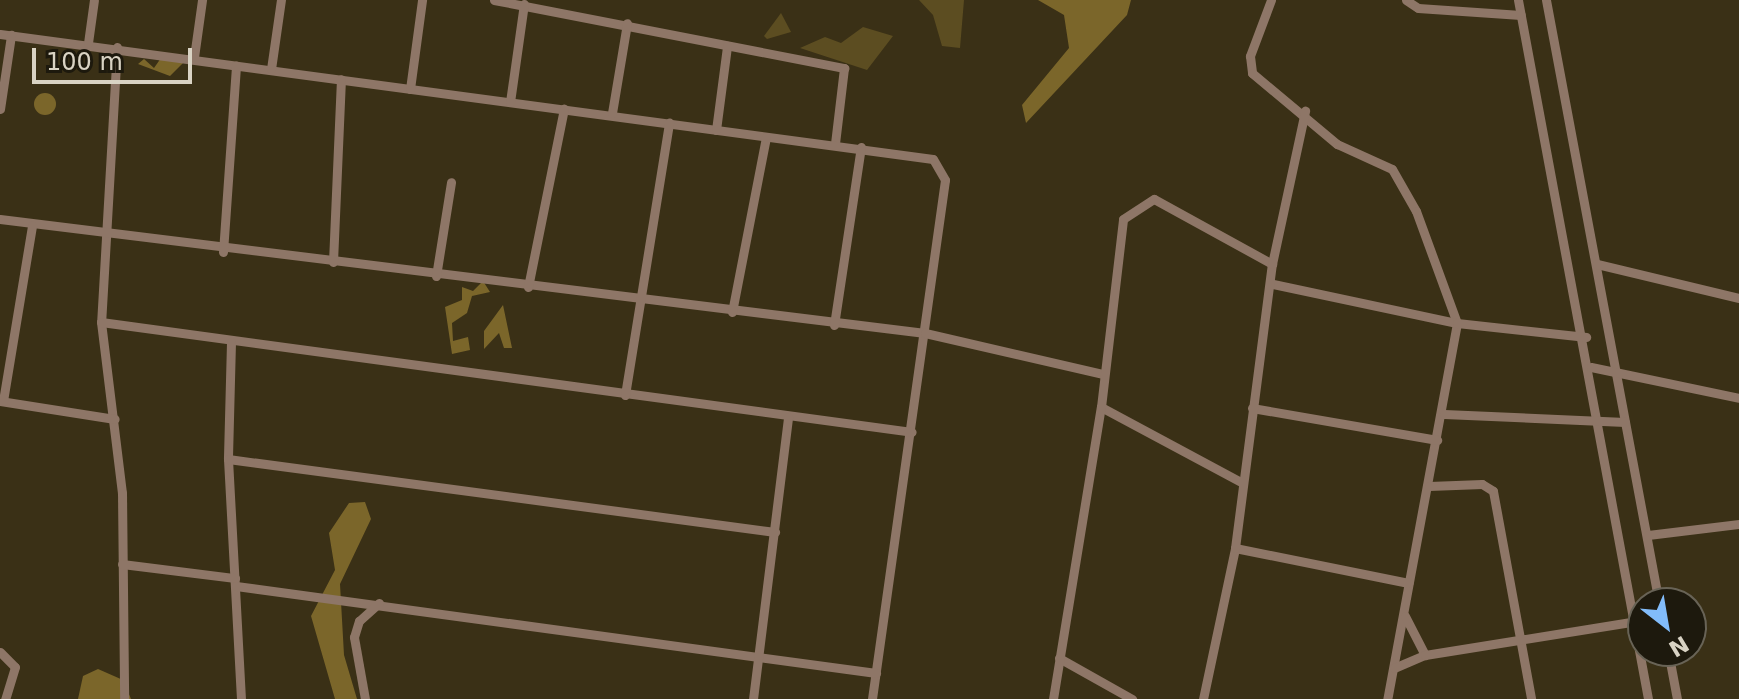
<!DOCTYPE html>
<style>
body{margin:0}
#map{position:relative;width:1739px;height:699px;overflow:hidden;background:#3a3016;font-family:"DejaVu Sans",sans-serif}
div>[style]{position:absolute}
.green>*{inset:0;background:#5c4d21}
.forest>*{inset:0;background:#7b662a}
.round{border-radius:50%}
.street>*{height:9px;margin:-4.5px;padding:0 4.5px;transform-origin:4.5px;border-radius:4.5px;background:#8e7667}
span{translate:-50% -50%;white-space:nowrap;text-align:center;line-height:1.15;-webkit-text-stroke:6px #1d190d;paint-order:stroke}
.north{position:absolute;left:1627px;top:587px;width:80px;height:80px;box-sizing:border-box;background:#1d190d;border:2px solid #686356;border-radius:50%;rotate:149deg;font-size:22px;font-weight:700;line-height:32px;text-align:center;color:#d9d3c4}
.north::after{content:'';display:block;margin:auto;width:28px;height:36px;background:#82bcfa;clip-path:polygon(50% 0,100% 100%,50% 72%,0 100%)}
.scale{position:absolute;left:32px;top:48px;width:160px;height:36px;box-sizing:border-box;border:4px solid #d9d3c4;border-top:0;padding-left:10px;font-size:24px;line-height:28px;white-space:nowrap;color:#d9d3c4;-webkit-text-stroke:6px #1d190d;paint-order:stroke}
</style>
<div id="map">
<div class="green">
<i style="clip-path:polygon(919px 0,964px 0,960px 48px,942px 46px,933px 15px)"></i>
<i style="clip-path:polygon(781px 13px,791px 32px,767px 39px,764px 36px)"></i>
<i style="clip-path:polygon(863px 27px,893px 36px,867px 70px,800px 48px,825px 37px,841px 43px)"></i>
</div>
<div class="forest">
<i style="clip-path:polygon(1038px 0,1131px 0,1127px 15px,1026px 123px,1022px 105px,1069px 48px,1064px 15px)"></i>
<i style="clip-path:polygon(161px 58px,183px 63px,170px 76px,138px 64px,144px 59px,154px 68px)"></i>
<i class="round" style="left:34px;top:93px;width:22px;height:22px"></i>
<i style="clip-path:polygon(483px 281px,490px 292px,472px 296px,467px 313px,452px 323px,453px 341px,468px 337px,470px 350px,452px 354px,445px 307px,462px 300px,462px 287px,473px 291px)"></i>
<i style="clip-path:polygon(503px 305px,512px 348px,504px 348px,499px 333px,484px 349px,484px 331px)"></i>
<i style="clip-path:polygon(365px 502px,371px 519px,340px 584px,344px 655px,357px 699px,335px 699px,311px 616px,335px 570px,329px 533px,349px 503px)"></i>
<i style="clip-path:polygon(98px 669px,123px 680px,131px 699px,78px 699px,83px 676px)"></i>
</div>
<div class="street">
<i style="left:494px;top:0;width:357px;rotate:11deg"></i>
<i style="left:844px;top:68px;width:77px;rotate:96.8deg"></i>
<i style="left:1271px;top:0;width:60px;rotate:110.6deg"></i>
<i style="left:1250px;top:56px;width:17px;rotate:83deg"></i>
<i style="left:1252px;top:73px;width:111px;rotate:39.9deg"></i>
<i style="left:1337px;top:144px;width:60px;rotate:24.4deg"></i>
<i style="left:1392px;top:169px;width:48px;rotate:60.3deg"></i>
<i style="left:1416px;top:211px;width:119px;rotate:69.9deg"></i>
<i style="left:1457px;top:323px;width:382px;rotate:100.5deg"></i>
<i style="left:1406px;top:0;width:14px;rotate:34deg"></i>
<i style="left:1418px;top:8px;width:103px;rotate:3.9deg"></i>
<i style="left:1518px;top:0;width:711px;rotate:79.46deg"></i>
<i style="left:1546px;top:0;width:613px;rotate:79.39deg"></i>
<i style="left:0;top:34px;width:941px;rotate:7.63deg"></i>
<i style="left:933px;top:159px;width:24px;rotate:60deg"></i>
<i style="left:945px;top:180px;width:524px;rotate:98.01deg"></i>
<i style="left:88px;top:43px;width:43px;rotate:-82.1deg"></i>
<i style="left:117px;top:47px;width:275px;rotate:93.3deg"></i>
<i style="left:101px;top:322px;width:172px;rotate:83deg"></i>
<i style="left:122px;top:493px;width:206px;rotate:89.4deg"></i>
<i style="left:194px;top:57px;width:58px;rotate:-82deg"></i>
<i style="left:271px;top:69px;width:70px;rotate:-81.8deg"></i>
<i style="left:410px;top:89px;width:90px;rotate:-82.3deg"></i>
<i style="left:510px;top:102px;width:99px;rotate:-81.9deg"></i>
<i style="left:0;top:109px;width:75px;rotate:-81.5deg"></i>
<i style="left:612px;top:113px;width:91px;rotate:-80.5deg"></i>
<i style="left:716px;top:130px;width:85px;rotate:-82.5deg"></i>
<i style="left:0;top:219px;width:932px;rotate:7.03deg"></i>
<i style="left:925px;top:333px;width:183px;rotate:13deg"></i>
<i style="left:223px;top:252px;width:187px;rotate:-86deg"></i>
<i style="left:333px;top:262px;width:183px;rotate:-87.5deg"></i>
<i style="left:1597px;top:264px;width:146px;rotate:13.5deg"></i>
<i style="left:436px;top:276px;width:95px;rotate:-80.9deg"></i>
<i style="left:1273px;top:284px;width:188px;rotate:12deg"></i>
<i style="left:1457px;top:323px;width:130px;rotate:6.2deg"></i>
<i style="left:528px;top:287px;width:182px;rotate:-78.6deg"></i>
<i style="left:732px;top:312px;width:178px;rotate:-79deg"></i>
<i style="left:101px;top:322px;width:818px;rotate:7.72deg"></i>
<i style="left:834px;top:325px;width:180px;rotate:-81.4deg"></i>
<i style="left:231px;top:342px;width:117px;rotate:91.5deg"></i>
<i style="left:228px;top:459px;width:240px;rotate:86.9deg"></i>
<i style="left:1591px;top:367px;width:151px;rotate:11.8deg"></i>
<i style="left:625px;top:395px;width:276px;rotate:-80.8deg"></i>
<i style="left:0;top:401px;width:116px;rotate:8.9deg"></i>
<i style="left:3px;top:401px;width:178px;rotate:-80.6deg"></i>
<i style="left:1101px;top:407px;width:159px;rotate:28.2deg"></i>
<i style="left:1252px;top:408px;width:188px;rotate:9.8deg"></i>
<i style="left:1444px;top:414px;width:181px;rotate:2.5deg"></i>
<i style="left:228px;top:459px;width:552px;rotate:7.6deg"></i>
<i style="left:1429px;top:486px;width:53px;rotate:-2.2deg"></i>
<i style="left:1482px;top:484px;width:13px;rotate:32deg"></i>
<i style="left:1493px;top:491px;width:211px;rotate:79.6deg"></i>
<i style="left:1648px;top:535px;width:92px;rotate:-6.9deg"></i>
<i style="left:1235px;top:548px;width:177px;rotate:11.4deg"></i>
<i style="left:122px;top:564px;width:114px;rotate:7.1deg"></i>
<i style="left:236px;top:586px;width:646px;rotate:7.74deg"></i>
<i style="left:1405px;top:616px;width:44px;rotate:62.9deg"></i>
<i style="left:1668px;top:651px;width:49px;rotate:79.4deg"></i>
<i style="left:0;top:652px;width:21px;rotate:45deg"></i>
<i style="left:15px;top:667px;width:34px;rotate:107deg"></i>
<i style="left:1059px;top:658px;width:84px;rotate:29.3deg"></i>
<i style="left:1394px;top:668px;width:34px;rotate:-23deg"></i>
<i style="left:1425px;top:655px;width:221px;rotate:-9.1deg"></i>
<i style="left:365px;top:699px;width:63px;rotate:-100.1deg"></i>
<i style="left:354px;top:637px;width:17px;rotate:-73deg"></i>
<i style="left:359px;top:621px;width:27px;rotate:-42deg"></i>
<i style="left:753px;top:699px;width:284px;rotate:-82.9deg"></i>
<i style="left:1053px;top:699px;width:296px;rotate:-80.7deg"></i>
<i style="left:1101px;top:407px;width:189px;rotate:-83.3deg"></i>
<i style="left:1123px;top:219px;width:37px;rotate:-33deg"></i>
<i style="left:1154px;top:199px;width:135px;rotate:28.8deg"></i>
<i style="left:1203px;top:699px;width:154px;rotate:-78deg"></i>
<i style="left:1235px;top:548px;width:286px;rotate:-82.6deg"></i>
<i style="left:1272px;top:264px;width:157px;rotate:-77.8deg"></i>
</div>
<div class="north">N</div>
<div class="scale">100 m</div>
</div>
